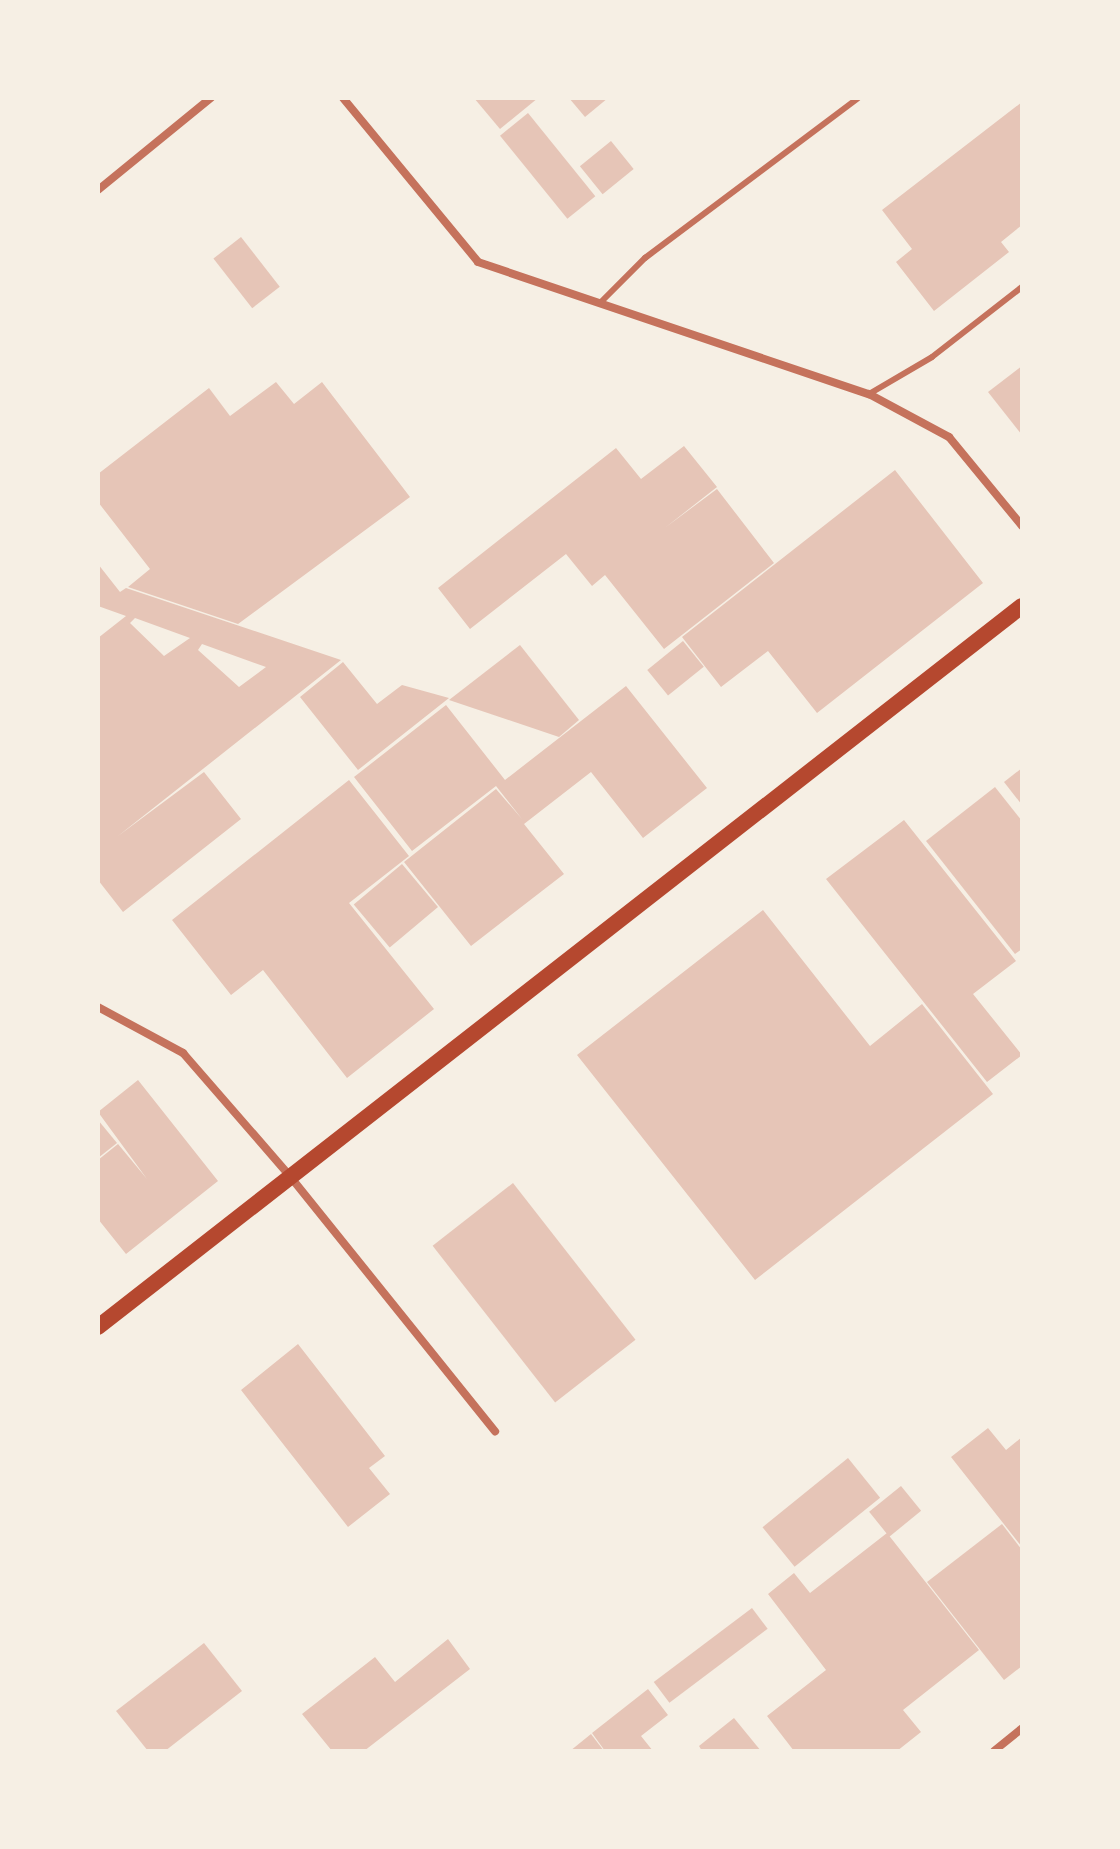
<!DOCTYPE html>
<style>
body{margin:0}
#map{position:relative;width:1120px;height:1849px;overflow:hidden;background:#f6efe4;font-family:Lora,serif}
div>[style]{position:absolute}
.building>*{inset:0;background:#e6c5b7;transform-origin:0 0}
.service>*{height:6px;margin:-3px;padding:0 3px;transform-origin:3px;border-radius:3px;background:#c5725c}
.minor>*{height:8px;margin:-4px;padding:0 4px;transform-origin:4px;border-radius:4px;background:#c5725c}
.secondary>*{height:16px;margin:-8px;padding:0 8px;transform-origin:8px;border-radius:8px;background:#b5482f}
span{translate:-50% -50%;white-space:nowrap;text-align:center;line-height:1.15;-webkit-text-stroke:7px #f6efe4;paint-order:stroke}
.frame{position:absolute;inset:0;border:100px solid #f6efe4;pointer-events:none}
</style>
<div id="map">
<div class="building">
<i style="clip-path:polygon(474px 98px,538px 98px,500px 129px)"></i>
<i style="clip-path:polygon(569px 98px,608px 98px,585px 117px)"></i>
<i style="clip-path:polygon(1022px 102px,1022px 225px,1001px 242px,1009px 252px,934px 311px,896px 262px,912px 249px,882px 210px)"></i>
<i style="left:528px;top:113px;width:107px;height:36px;rotate:51deg"></i>
<i style="left:611px;top:141px;width:36px;height:40px;rotate:51deg"></i>
<i style="left:241px;top:237px;width:63px;height:35px;rotate:52deg"></i>
<i style="clip-path:polygon(1022px 366px,1022px 435px,988px 392px)"></i>
<i style="clip-path:polygon(276px 382px,294px 404px,322px 382px,410px 497px,238px 624px,128px 587px,150px 569px,98px 502px,98px 474px,209px 388px,230px 416px)"></i>
<i style="clip-path:polygon(684px 446px,717px 487px,666px 527px,717px 489px,774px 563px,664px 649px,605px 575px,592px 586px,566px 554px,470px 629px,438px 588px,616px 448px,641px 479px)"></i>
<i style="clip-path:polygon(895px 470px,983px 583px,817px 713px,768px 651px,721px 687px,682px 637px)"></i>
<i style="clip-path:polygon(evenodd,98px 564px,120px 592px,126px 588px,341px 660px,118px 836px,204px 772px,241px 819px,123px 912px,98px 880px,98px 638px,126px 616px,98px 606px,98px 564px,135px 618px,190px 638px,164px 656px,130px 623px,135px 618px,98px 564px,202px 644px,266px 667px,239px 687px,198px 650px,202px 644px)"></i>
<i style="left:683px;top:641px;width:33px;height:46px;rotate:51deg"></i>
<i style="clip-path:polygon(520px 645px,579px 720px,559px 737px,449px 700px)"></i>
<i style="clip-path:polygon(343px 662px,377px 704px,402px 685px,449px 698px,358px 770px,300px 697px)"></i>
<i style="clip-path:polygon(626px 686px,707px 788px,643px 838px,591px 772px,524px 824px,564px 874px,471px 946px,404px 862px,496px 789px,522px 819px,496px 786px,412px 851px,354px 777px,446px 705px,505px 780px)"></i>
<i style="clip-path:polygon(1022px 768px,1022px 805px,1004px 782px)"></i>
<i style="clip-path:polygon(349px 780px,409px 856px,349px 903px,434px 1009px,347px 1078px,263px 970px,231px 995px,172px 920px)"></i>
<i style="clip-path:polygon(995px 787px,1022px 821px,1022px 949px,1015px 954px,926px 841px)"></i>
<i style="clip-path:polygon(904px 820px,1016px 961px,973px 994px,1022px 1055px,987px 1082px,826px 879px)"></i>
<i style="left:402px;top:864px;width:56px;height:63px;rotate:50deg"></i>
<i style="clip-path:polygon(763px 910px,870px 1046px,922px 1004px,993px 1094px,755px 1280px,577px 1055px)"></i>
<i style="clip-path:polygon(138px 1080px,218px 1181px,126px 1254px,98px 1219px,98px 1160px,118px 1144px,147px 1179px,98px 1112px)"></i>
<i style="clip-path:polygon(98px 1120px,117px 1143px,98px 1158px)"></i>
<i style="left:513px;top:1183px;width:199px;height:102px;rotate:52deg"></i>
<i style="clip-path:polygon(298px 1344px,385px 1456px,369px 1468px,390px 1494px,348px 1527px,241px 1390px)"></i>
<i style="clip-path:polygon(988px 1428px,1006px 1450px,1022px 1437px,1022px 1547px,951px 1457px)"></i>
<i style="left:848px;top:1458px;width:51px;height:110px;rotate:51deg"></i>
<i style="left:901px;top:1486px;width:32px;height:41px;rotate:51deg"></i>
<i style="clip-path:polygon(1002px 1524px,1022px 1550px,1022px 1666px,1004px 1680px,927px 1582px)"></i>
<i style="clip-path:polygon(887px 1533px,979px 1650px,903px 1710px,921px 1732px,897px 1751px,794px 1751px,767px 1716px,826px 1670px,768px 1594px,794px 1573px,810px 1593px)"></i>
<i style="left:752px;top:1608px;width:26px;height:123px;rotate:53deg"></i>
<i style="clip-path:polygon(448px 1639px,470px 1669px,364px 1751px,332px 1751px,302px 1714px,375px 1657px,395px 1682px)"></i>
<i style="clip-path:polygon(204px 1643px,242px 1691px,165px 1751px,148px 1751px,116px 1711px)"></i>
<i style="clip-path:polygon(648px 1689px,668px 1715px,641px 1736px,653px 1751px,605px 1751px,592px 1733px)"></i>
<i style="clip-path:polygon(734px 1718px,761px 1751px,702px 1751px,699px 1746px)"></i>
<i style="clip-path:polygon(591px 1734px,604px 1751px,570px 1751px)"></i>
</div>
<div class="service">
<i style="left:600px;top:303px;width:64px;rotate:-45deg"></i>
<i style="left:645px;top:258px;width:266px;rotate:-36.9deg"></i>
<i style="left:869px;top:394px;width:73px;rotate:-30.4deg"></i>
<i style="left:932px;top:357px;width:114px;rotate:-37.9deg"></i>
</div>
<div class="minor">
<i style="left:343px;top:98px;width:212px;rotate:50.5deg"></i>
<i style="left:478px;top:262px;width:413px;rotate:18.7deg"></i>
<i style="left:869px;top:394px;width:91px;rotate:28.3deg"></i>
<i style="left:949px;top:437px;width:115px;rotate:50.6deg"></i>
<i style="left:98px;top:190px;width:146px;rotate:-39.2deg"></i>
<i style="left:98px;top:1007px;width:97px;rotate:28.4deg"></i>
<i style="left:183px;top:1053px;width:162px;rotate:49deg"></i>
<i style="left:289px;top:1175px;width:329px;rotate:51.2deg"></i>
<i style="left:994px;top:1751px;width:36px;rotate:-39deg"></i>
</div>
<div class="secondary">
<i style="left:98px;top:1327px;width:1172px;rotate:-37.97deg"></i>
</div>
<div class="frame"></div>
</div>
